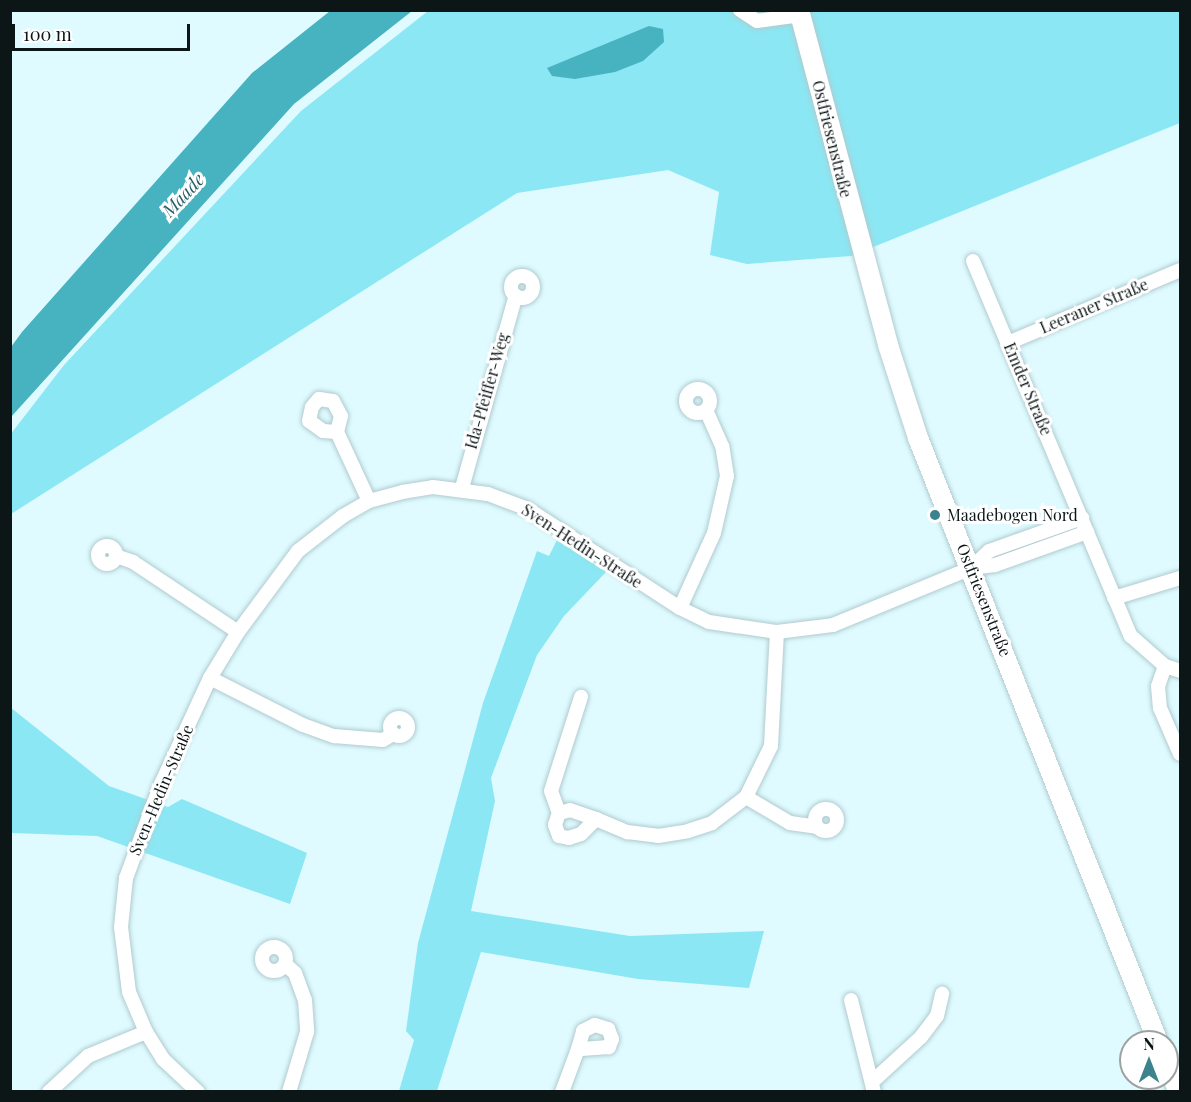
<!DOCTYPE html>
<meta charset="utf-8">
<style>
body{margin:0}
#map{position:relative;width:1191px;height:1102px;overflow:hidden;background:#dffbff;font-family:"Playfair Display",serif}
div>[style]{position:absolute}
.green>*{inset:0;background:#8be7f3}
.water>*{inset:0;background:#47b2c0}
.roads{filter:drop-shadow(0 0 2px #b0cbcf) drop-shadow(0 0 2px #b0cbcf)}
.minor>*{height:14px;margin:-7px;padding:0 7px;transform-origin:7px;border-radius:7px;background:#fff}
.minor>.ring{margin:-7px;padding:0;box-sizing:content-box;background:none;border:14px solid #fff;border-radius:50%}
.secondary>*{height:20px;margin:-10px;padding:0 10px;transform-origin:10px;border-radius:10px;background:#fff}
.dots>*{width:16px;height:16px;translate:-50% -50%;box-sizing:border-box;border:3px solid #fff;border-radius:50%}
span{translate:-50% -50%;white-space:nowrap;text-align:center;line-height:1.15;-webkit-text-stroke:6px #fff;paint-order:stroke}
.street-label{font-size:16px;color:#0c1617}
.poi-label{font-size:16px;color:#0c1617}
.left{translate:0 -50%;text-align:left}
.water-label{font-size:18px;color:#245f67;font-style:italic}
.frame{position:absolute;inset:0;border:12px solid #0c1617;pointer-events:none}
.north{position:absolute;left:1119px;top:1030px;width:60px;height:60px;box-sizing:border-box;background:#fff;border:2px solid #9ea2a2;border-radius:50%;rotate:0deg;font-size:16px;font-weight:700;line-height:24px;text-align:center;color:#0c1617}
.north::after{content:'';display:block;margin:auto;width:21px;height:27px;background:#3c838d;clip-path:polygon(50% 0,100% 100%,50% 72%,0 100%)}
.scale{position:absolute;left:12px;top:24px;width:178px;height:27px;box-sizing:border-box;border:3px solid #0c1617;border-top:0;padding-left:8px;font-size:18px;line-height:21px;white-space:nowrap;color:#0c1617;-webkit-text-stroke:4px #fff;paint-order:stroke}
</style>
<div id="map">
<div class="green">
<i style="clip-path:polygon(428px 11px,1180px 11px,1180px 123px,851px 256px,747px 264px,710px 255px,719px 192px,668px 170px,517px 193px,11px 514px,10px 435px,64px 365px,301px 111px)"></i>
<i style="clip-path:polygon(557px 540px,606px 572px,564px 616px,537px 655px,491px 778px,495px 801px,471px 911px,630px 936px,764px 931px,749px 988px,638px 979px,481px 952px,437px 1091px,399px 1091px,414px 1040px,406px 1031px,418px 943px,483px 703px,537px 551px,549px 556px)"></i>
<i style="clip-path:polygon(10px 707px,109px 786px,168px 807px,182px 799px,307px 853px,290px 904px,97px 836px,11px 833px)"></i>
</div>
<div class="water">
<i style="clip-path:polygon(330px 11px,412px 11px,294px 104px,11px 417px,11px 347px,22px 332px,252px 73px)"></i>
<i style="clip-path:polygon(649px 26px,663px 29px,664px 42px,643px 61px,615px 72px,575px 79px,552px 76px,547px 68px)"></i>
</div>
<div class="roads">
<div class="minor">
<i style="left:740px;top:10px;width:20px;rotate:33deg"></i>
<i style="left:757px;top:21px;width:44px;rotate:-7.8deg"></i>
<i style="left:973px;top:261px;width:407px;rotate:67.2deg"></i>
<i style="left:1131px;top:636px;width:45px;rotate:41.4deg"></i>
<i style="left:1165px;top:666px;width:16px;rotate:18deg"></i>
<i class="ring" style="left:511px;top:276px;width:8px;height:8px"></i>
<i style="left:1008px;top:343px;width:187px;rotate:-23deg"></i>
<i class="ring" style="left:686px;top:389px;width:10px;height:10px"></i>
<i style="left:337px;top:432px;width:14px;rotate:-176deg"></i>
<i style="left:323px;top:431px;width:17px;rotate:-144deg"></i>
<i style="left:309px;top:421px;width:14px;rotate:-78deg"></i>
<i style="left:312px;top:407px;width:11px;rotate:-49deg"></i>
<i style="left:319px;top:399px;width:14px;rotate:8deg"></i>
<i style="left:333px;top:401px;width:17px;rotate:62deg"></i>
<i style="left:341px;top:416px;width:16px;rotate:104deg"></i>
<i style="left:337px;top:432px;width:76px;rotate:65.1deg"></i>
<i style="left:462px;top:488px;width:200px;rotate:-74.4deg"></i>
<i class="ring" style="left:98px;top:546px;width:4px;height:4px"></i>
<i style="left:116px;top:556px;width:18px;rotate:19deg"></i>
<i style="left:133px;top:562px;width:126px;rotate:33.7deg"></i>
<i style="left:971px;top:568px;width:25px;rotate:-43deg"></i>
<i style="left:989px;top:551px;width:99px;rotate:-19.5deg"></i>
<i style="left:1114px;top:598px;width:69px;rotate:-16.9deg"></i>
<i style="left:680px;top:608px;width:82px;rotate:-65.6deg"></i>
<i style="left:714px;top:533px;width:58px;rotate:-77.2deg"></i>
<i style="left:727px;top:476px;width:30px;rotate:-99deg"></i>
<i style="left:722px;top:446px;width:39px;rotate:-114deg"></i>
<i style="left:1165px;top:666px;width:21px;rotate:109deg"></i>
<i style="left:1158px;top:686px;width:22px;rotate:85deg"></i>
<i style="left:1160px;top:708px;width:50px;rotate:66.5deg"></i>
<i style="left:210px;top:678px;width:104px;rotate:26.8deg"></i>
<i style="left:303px;top:725px;width:33px;rotate:20deg"></i>
<i style="left:334px;top:736px;width:49px;rotate:4.7deg"></i>
<i style="left:383px;top:740px;width:12px;rotate:-31deg"></i>
<i class="ring" style="left:390px;top:718px;width:4px;height:4px"></i>
<i style="left:746px;top:797px;width:51px;rotate:30.6deg"></i>
<i style="left:790px;top:823px;width:27px;rotate:8deg"></i>
<i class="ring" style="left:815px;top:809px;width:8px;height:8px"></i>
<i style="left:570px;top:810px;width:28px;rotate:19deg"></i>
<i style="left:596px;top:819px;width:21px;rotate:135deg"></i>
<i style="left:581px;top:834px;width:13px;rotate:162deg"></i>
<i style="left:569px;top:838px;width:10px;rotate:-169deg"></i>
<i style="left:559px;top:836px;width:12px;rotate:-110deg"></i>
<i style="left:555px;top:825px;width:13px;rotate:-72deg"></i>
<i style="left:559px;top:813px;width:11px;rotate:-15deg"></i>
<i style="left:559px;top:813px;width:23px;rotate:-110deg"></i>
<i style="left:551px;top:791px;width:99px;rotate:-72.3deg"></i>
<i style="left:596px;top:819px;width:34px;rotate:23deg"></i>
<i style="left:627px;top:832px;width:31px;rotate:7deg"></i>
<i style="left:658px;top:836px;width:30px;rotate:-9deg"></i>
<i style="left:688px;top:831px;width:25px;rotate:-18deg"></i>
<i style="left:712px;top:823px;width:43px;rotate:-37.4deg"></i>
<i style="left:746px;top:797px;width:57px;rotate:-63.9deg"></i>
<i style="left:771px;top:746px;width:114px;rotate:-87deg"></i>
<i class="ring" style="left:262px;top:947px;width:10px;height:10px"></i>
<i style="left:285px;top:964px;width:13px;rotate:42deg"></i>
<i style="left:295px;top:973px;width:29px;rotate:70deg"></i>
<i style="left:305px;top:1000px;width:32px;rotate:86deg"></i>
<i style="left:307px;top:1032px;width:63px;rotate:106.7deg"></i>
<i style="left:851px;top:1000px;width:95px;rotate:76deg"></i>
<i style="left:595px;top:1025px;width:14px;rotate:17deg"></i>
<i style="left:608px;top:1029px;width:11px;rotate:68deg"></i>
<i style="left:612px;top:1039px;width:9px;rotate:111deg"></i>
<i style="left:609px;top:1047px;width:31px;rotate:176deg"></i>
<i style="left:578px;top:1049px;width:19px;rotate:-74deg"></i>
<i style="left:583px;top:1031px;width:13px;rotate:-27deg"></i>
<i style="left:873px;top:1081px;width:65px;rotate:-42.5deg"></i>
<i style="left:921px;top:1037px;width:26px;rotate:-53deg"></i>
<i style="left:937px;top:1016px;width:23px;rotate:-77deg"></i>
<i style="left:49px;top:1092px;width:53px;rotate:-42.7deg"></i>
<i style="left:88px;top:1056px;width:63px;rotate:-22.5deg"></i>
<i style="left:198px;top:1092px;width:48px;rotate:-136.7deg"></i>
<i style="left:163px;top:1059px;width:32px;rotate:-122deg"></i>
<i style="left:146px;top:1032px;width:43px;rotate:-113deg"></i>
<i style="left:129px;top:992px;width:65px;rotate:-97deg"></i>
<i style="left:121px;top:927px;width:49px;rotate:-84.2deg"></i>
<i style="left:126px;top:878px;width:100px;rotate:-69.6deg"></i>
<i style="left:161px;top:784px;width:117px;rotate:-65.2deg"></i>
<i style="left:210px;top:678px;width:54px;rotate:-58.7deg"></i>
<i style="left:238px;top:632px;width:101px;rotate:-53.5deg"></i>
<i style="left:298px;top:551px;width:57px;rotate:-37.9deg"></i>
<i style="left:343px;top:516px;width:30px;rotate:-30deg"></i>
<i style="left:369px;top:501px;width:34px;rotate:-15deg"></i>
<i style="left:402px;top:492px;width:31px;rotate:-9deg"></i>
<i style="left:433px;top:487px;width:55px;rotate:7.3deg"></i>
<i style="left:488px;top:494px;width:43px;rotate:20.6deg"></i>
<i style="left:528px;top:509px;width:181px;rotate:33.1deg"></i>
<i style="left:680px;top:608px;width:32px;rotate:26deg"></i>
<i style="left:709px;top:622px;width:69px;rotate:8.4deg"></i>
<i style="left:777px;top:632px;width:56px;rotate:-7.1deg"></i>
<i style="left:833px;top:625px;width:149px;rotate:-22.4deg"></i>
<i style="left:971px;top:568px;width:24px;rotate:-7deg"></i>
<i style="left:995px;top:565px;width:98px;rotate:-19.7deg"></i>
<i style="left:562px;top:1092px;width:46px;rotate:-69.6deg"></i>
</div>
<div class="secondary">
<i style="left:799px;top:10px;width:347px;rotate:75.1deg"></i>
<i style="left:888px;top:345px;width:98px;rotate:72.1deg"></i>
<i style="left:918px;top:438px;width:650px;rotate:68.33deg"></i>
<i style="left:1167px;top:1063px;width:31px;rotate:68deg"></i>
</div>
</div>
<div class="dots">
<i style="left:935px;top:515px;background:#3c838d"></i>
</div>
<div class="street-label">
<span style="left:832px;top:139px;rotate:76deg">Ostfriesenstraße</span>
<span style="left:1094px;top:306px;rotate:-23deg">Leeraner Straße</span>
<span style="left:1028px;top:389px;rotate:67deg">Emder Straße</span>
<span style="left:487px;top:391px;rotate:-74deg">Ida-Pfeiffer-Weg</span>
<span style="left:582px;top:546px;rotate:33deg">Sven-Hedin-Straße</span>
<span style="left:984px;top:600px;rotate:68deg">Ostfriesenstraße</span>
<span style="left:161px;top:790px;rotate:-67deg">Sven-Hedin-Straße</span>
</div>
<div class="poi-label">
<span class="left" style="left:947px;top:515px">Maadebogen Nord</span>
</div>
<div class="water-label">
<span style="left:183px;top:195px;rotate:-47deg">Maade</span>
</div>
<div class="frame"></div>
<div class="north">N</div>
<div class="scale">100 m</div>
</div>
